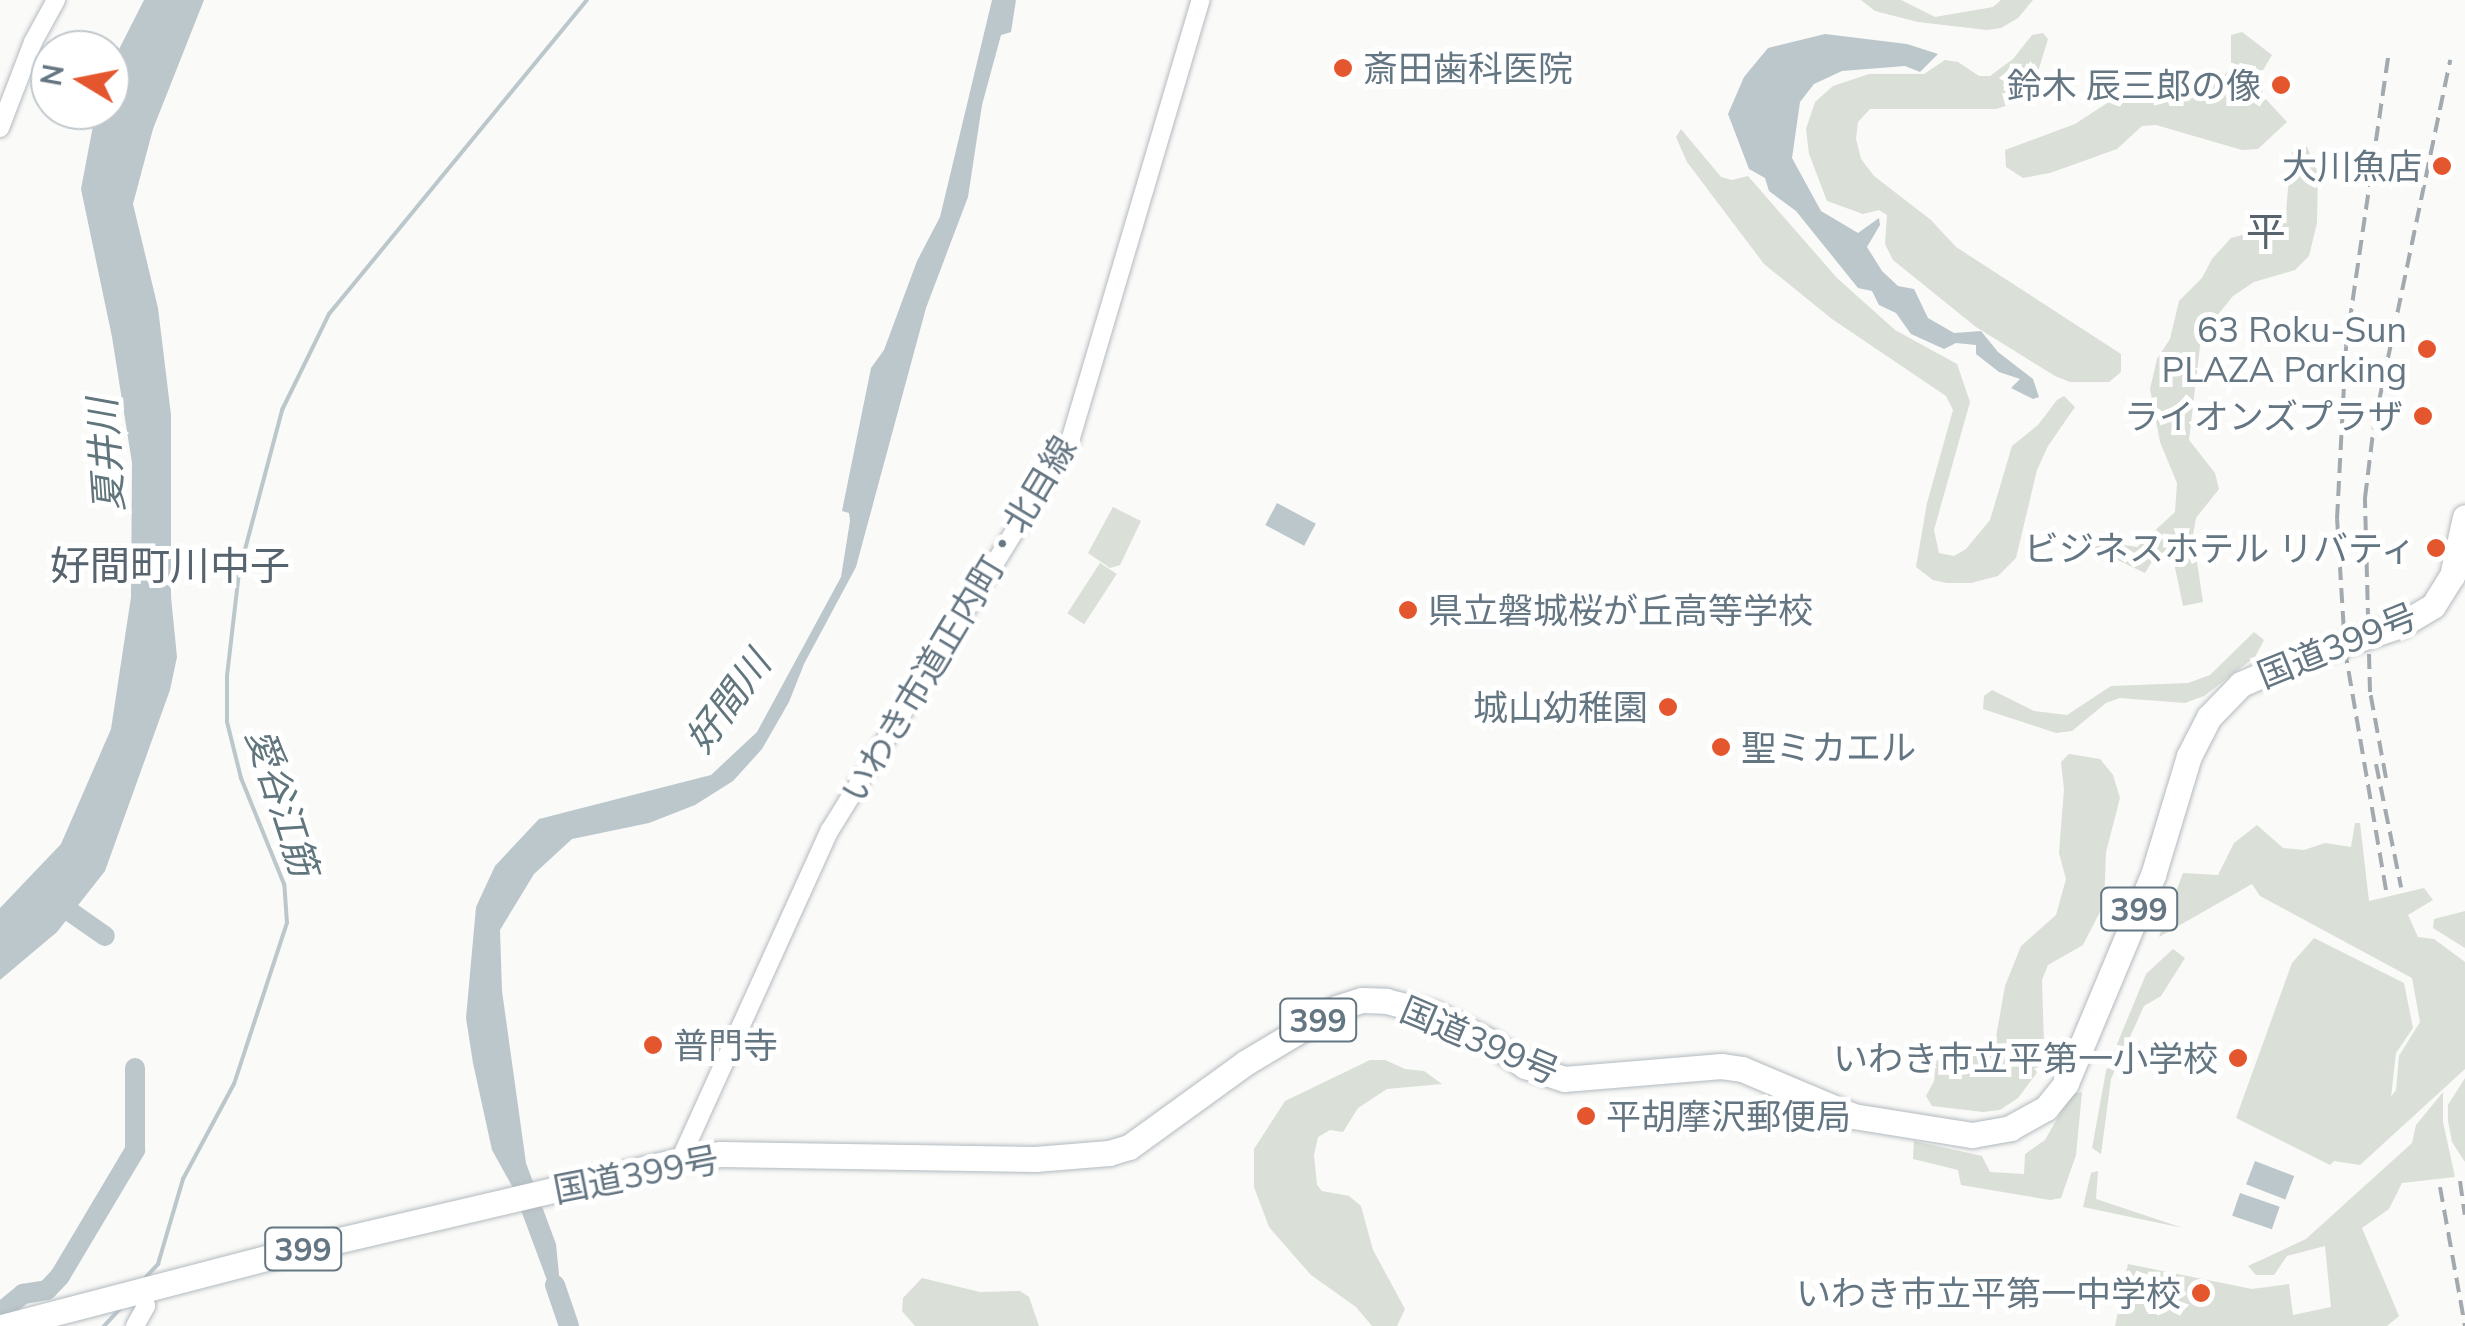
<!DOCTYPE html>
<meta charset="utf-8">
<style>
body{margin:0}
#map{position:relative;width:2465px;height:1326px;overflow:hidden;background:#fafaf8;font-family:Mulish,"Noto Sans JP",sans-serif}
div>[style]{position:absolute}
.green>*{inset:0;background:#dadfd7;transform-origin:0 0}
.water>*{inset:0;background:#bbc7cb;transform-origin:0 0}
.stream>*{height:4px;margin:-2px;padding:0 2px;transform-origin:2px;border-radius:2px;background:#bbc7cb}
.river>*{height:20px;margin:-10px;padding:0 10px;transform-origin:10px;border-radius:10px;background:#bbc7cb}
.roads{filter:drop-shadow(0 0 2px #b3babf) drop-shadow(0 0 2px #b3babf)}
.secondary>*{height:18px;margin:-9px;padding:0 9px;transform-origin:9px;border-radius:9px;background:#fff}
.highway>*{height:25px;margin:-12.5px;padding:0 12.5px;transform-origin:12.5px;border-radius:12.5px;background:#fff}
.rail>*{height:4px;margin-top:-2px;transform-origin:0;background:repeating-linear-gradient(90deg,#a2aab0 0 15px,transparent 0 23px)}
.bridges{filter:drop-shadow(0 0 2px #b4b9bd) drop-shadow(0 0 2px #b4b9bd)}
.highway-bridge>*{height:25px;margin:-12.5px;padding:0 12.5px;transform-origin:12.5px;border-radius:12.5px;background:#fff}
.dots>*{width:28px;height:28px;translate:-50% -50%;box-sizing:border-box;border:5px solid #fff;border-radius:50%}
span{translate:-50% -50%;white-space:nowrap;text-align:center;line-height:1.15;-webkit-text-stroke:10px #fff;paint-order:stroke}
.shield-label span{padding:2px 8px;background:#fff;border:2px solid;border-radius:8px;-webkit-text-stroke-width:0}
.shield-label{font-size:32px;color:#657683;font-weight:700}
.poi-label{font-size:35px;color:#657683}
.left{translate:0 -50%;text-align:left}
.right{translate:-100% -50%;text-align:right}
.street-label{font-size:35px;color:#657683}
.water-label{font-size:38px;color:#60757c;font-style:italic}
.quarter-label{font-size:40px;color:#57646e}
.north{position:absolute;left:30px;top:30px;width:100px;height:100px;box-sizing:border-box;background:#fff;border:2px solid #c1c8cd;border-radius:50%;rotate:280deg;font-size:28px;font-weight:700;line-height:40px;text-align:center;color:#657683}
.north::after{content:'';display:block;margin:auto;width:35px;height:45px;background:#e4572e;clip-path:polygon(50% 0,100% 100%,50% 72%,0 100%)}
</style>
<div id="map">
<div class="green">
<i style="clip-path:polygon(1861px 0,1901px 0,1935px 17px,1993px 7px,2001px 0,2033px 0,2018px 18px,2001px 28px,1987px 30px,1918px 22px,1875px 11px)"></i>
<i style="clip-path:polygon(2242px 32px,2272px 55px,2259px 77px,2263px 96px,2287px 122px,2258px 149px,2242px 150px,2156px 125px,2142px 126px,2117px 149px,2050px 173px,2023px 178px,2006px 167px,2005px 150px,2075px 124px,2118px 96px,2216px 84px,2231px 68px,2231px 35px)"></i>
<i style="clip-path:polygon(2043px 33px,2048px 39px,2038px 72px,2012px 104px,1996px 109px,1870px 109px,1858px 122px,1856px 139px,1861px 159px,1874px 176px,1931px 220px,1956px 247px,2121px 354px,2121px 372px,2109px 382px,2070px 382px,2055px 376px,1976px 327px,1893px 260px,1885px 244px,1887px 215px,1879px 210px,1863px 214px,1827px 201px,1809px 154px,1806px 129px,1815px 102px,1833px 86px,1869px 74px,1924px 74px,1945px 60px,1958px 62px,1979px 76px,1990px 76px,2013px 59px,2032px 35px)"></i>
<i style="clip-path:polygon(1681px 129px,1721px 177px,1732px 180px,1748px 176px,1837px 278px,1895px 330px,1957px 364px,1970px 402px,1934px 530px,1939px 553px,1954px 556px,1966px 549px,1990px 520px,2012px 446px,2038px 425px,2057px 400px,2064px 396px,2075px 407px,2048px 446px,2037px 470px,2016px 558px,1998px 576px,1971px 583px,1947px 583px,1933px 580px,1916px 567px,1927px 503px,1953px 410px,1946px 396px,1832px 319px,1764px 264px,1687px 162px,1676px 137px)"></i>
<i style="clip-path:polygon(2296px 145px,2307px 147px,2318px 173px,2317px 223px,2309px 256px,2295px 270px,2254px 282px,2233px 296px,2207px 328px,2200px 346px,2189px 440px,2215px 473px,2219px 489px,2196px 518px,2193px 535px,2203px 602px,2183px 606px,2173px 558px,2165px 552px,2154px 558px,2145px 573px,2086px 545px,2090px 540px,2137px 547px,2175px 512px,2177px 483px,2160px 442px,2150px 389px,2157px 359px,2170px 339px,2179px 301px,2202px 278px,2212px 259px,2231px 238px,2278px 226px,2286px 212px,2291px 155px)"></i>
<i style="clip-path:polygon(1113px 507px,1141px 521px,1120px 565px,1110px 568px,1088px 553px)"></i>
<i style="left:1100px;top:563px;width:20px;height:60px;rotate:33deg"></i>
<i style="clip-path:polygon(2254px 632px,2264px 640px,2255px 657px,2204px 696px,2185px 703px,2120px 698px,2106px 703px,2072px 731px,2056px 733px,1983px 709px,1984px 696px,1992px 690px,2034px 711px,2067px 715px,2111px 686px,2188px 683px,2210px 675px)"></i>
<i style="clip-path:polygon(2069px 754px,2100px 759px,2113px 775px,2120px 798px,2106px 852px,2104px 904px,2083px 945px,2048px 965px,2042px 980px,2044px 1045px,2036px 1074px,2018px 1098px,2000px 1110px,1983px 1112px,1932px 1106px,1926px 1096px,1934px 1081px,1936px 1061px,1950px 1051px,1995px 1043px,2005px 986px,2021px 946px,2056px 915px,2066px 879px,2059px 853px,2064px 789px,2061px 762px)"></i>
<i style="clip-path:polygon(2355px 823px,2360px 823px,2369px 901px,2424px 888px,2433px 900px,2408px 915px,2418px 937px,2434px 939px,2465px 962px,2465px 1069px,2360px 1165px,2334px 1161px,2330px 1165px,2236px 1118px,2292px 963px,2314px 938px,2404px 983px,2413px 1028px,2396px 1053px,2391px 1097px,2396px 1090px,2399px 1056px,2420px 1022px,2412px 978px,2260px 896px,2252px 884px,2159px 937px,2183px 873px,2218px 875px,2234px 843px,2257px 825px,2283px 848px,2304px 850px,2325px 843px,2351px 847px)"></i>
<i style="clip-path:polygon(2465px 911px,2465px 948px,2433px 928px,2434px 919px)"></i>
<i style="clip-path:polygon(2173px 949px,2185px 958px,2161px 996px,2144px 1006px,2111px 1079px,2101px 1154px,2092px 1148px,2106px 1071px,2146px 974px)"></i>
<i style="clip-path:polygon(1370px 1060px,1385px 1060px,1405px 1069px,1424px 1071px,1442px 1084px,1387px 1089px,1358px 1108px,1343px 1132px,1330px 1130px,1318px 1137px,1314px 1155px,1317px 1185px,1322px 1191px,1349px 1196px,1361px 1206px,1373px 1250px,1405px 1309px,1397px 1326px,1372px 1326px,1356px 1307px,1311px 1275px,1269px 1227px,1254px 1187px,1254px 1149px,1285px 1101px)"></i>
<i style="clip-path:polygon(2465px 1078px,2465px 1162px,2452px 1142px,2448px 1121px,2448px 1105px)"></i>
<i style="clip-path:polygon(2082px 1092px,2076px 1155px,2061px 1198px,2050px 1200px,1961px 1185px,1958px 1170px,1913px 1159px,1914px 1141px,1982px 1156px,1990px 1172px,2024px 1174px,2025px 1154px,2045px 1140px,2071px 1094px)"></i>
<i style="clip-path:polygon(2443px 1092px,2443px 1122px,2455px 1177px,2402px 1183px,2389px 1209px,2362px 1228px,2399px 1316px,2387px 1326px,2115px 1326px,2128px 1264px,2252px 1289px,2289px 1284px,2293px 1315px,2331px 1307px,2325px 1246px,2287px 1256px,2274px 1275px,2256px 1275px,2248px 1266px,2306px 1239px,2412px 1143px,2416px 1125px)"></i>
<i style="clip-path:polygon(2098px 1171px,2096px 1199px,2183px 1228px,2083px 1207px,2091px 1173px)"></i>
<i style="clip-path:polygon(922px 1278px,980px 1292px,1020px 1291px,1029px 1297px,1039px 1326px,915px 1326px,902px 1311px,903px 1298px)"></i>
</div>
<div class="water">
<i style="clip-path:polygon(144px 0,204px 0,153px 129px,133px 204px,158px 308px,171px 415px,171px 597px,177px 657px,170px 690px,105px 871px,57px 932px,0 980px,0 908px,61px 844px,111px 729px,131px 597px,132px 463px,112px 337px,81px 189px,96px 110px,110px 110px,110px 67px)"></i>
<i style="clip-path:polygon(992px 0,1016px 0,1011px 32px,1001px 35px,982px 105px,968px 197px,926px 308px,856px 567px,804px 664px,789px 702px,762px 749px,733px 781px,695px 805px,649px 823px,572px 839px,534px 874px,500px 930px,502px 991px,526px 1163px,556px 1244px,564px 1326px,512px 1186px,492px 1150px,473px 1063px,466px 1018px,476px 907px,495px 866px,539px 819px,711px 775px,757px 732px,841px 577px,850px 521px,849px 513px,842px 511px,871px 368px,884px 350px,917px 261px,940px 217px)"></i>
<i style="clip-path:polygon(1825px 34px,1907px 44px,1938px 54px,1920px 72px,1905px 66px,1842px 71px,1814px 84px,1800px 102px,1792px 158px,1821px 211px,1858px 233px,1879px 218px,1880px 225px,1867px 247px,1882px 271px,1898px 286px,1914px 289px,1928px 318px,1954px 333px,1981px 331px,1998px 352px,2033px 379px,2039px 397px,2033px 399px,2011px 388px,2020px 379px,1999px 372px,1976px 354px,1976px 345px,1956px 343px,1944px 349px,1911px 334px,1896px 313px,1879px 305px,1872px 291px,1858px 288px,1796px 211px,1769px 191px,1765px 178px,1749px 169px,1728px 114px,1744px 77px,1768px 48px)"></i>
<i style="left:1277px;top:503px;width:44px;height:25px;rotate:28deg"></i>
<i style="left:2255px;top:1161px;width:42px;height:25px;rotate:21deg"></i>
<i style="left:2240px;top:1193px;width:42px;height:24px;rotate:19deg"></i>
</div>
<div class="stream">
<i style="left:146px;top:1277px;width:18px;rotate:-47deg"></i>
<i style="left:158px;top:1264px;width:89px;rotate:-73.6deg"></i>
<i style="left:183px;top:1179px;width:108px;rotate:-61.8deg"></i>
<i style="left:234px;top:1084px;width:169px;rotate:-71.8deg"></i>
<i style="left:287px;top:923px;width:39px;rotate:-94deg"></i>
<i style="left:284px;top:884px;width:114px;rotate:-112.1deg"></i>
<i style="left:241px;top:778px;width:58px;rotate:-104deg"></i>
<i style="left:227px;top:722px;width:46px;rotate:-90deg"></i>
<i style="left:227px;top:676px;width:105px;rotate:-83.4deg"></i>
<i style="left:239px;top:572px;width:168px;rotate:-75.1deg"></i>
<i style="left:282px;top:410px;width:107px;rotate:-63.9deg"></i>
<i style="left:329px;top:314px;width:406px;rotate:-50.6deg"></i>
<i style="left:104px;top:1326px;width:25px;rotate:-47deg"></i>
</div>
<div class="river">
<i style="left:49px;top:897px;width:68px;rotate:34.9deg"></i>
<i style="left:555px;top:1285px;width:43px;rotate:71.1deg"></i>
<i style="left:7px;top:1307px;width:21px;rotate:-39deg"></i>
<i style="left:23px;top:1294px;width:24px;rotate:-9deg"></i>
<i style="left:47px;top:1290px;width:19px;rotate:-47deg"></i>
<i style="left:60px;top:1276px;width:147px;rotate:-59.2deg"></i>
<i style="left:135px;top:1150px;width:82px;rotate:-90deg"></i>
</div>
<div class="roads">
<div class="secondary">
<i style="left:0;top:128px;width:92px;rotate:-69deg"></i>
<i style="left:33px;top:42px;width:48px;rotate:-61.3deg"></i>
<i style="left:680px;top:1160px;width:362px;rotate:-65.6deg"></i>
<i style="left:830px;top:830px;width:457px;rotate:-58.3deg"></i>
<i style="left:1070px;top:441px;width:460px;rotate:-73.5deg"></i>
<i style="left:135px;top:1326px;width:23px;rotate:-61deg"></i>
<i style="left:146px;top:1306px;width:17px;rotate:-103deg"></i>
</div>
<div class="highway">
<i style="left:5px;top:1326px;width:298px;rotate:-14.6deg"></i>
<i style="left:293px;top:1251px;width:398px;rotate:-13.2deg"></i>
<i style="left:680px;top:1160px;width:40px;rotate:-8.5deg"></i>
<i style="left:720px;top:1154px;width:315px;rotate:0.9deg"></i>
<i style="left:1035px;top:1159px;width:74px;rotate:-4.6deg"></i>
<i style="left:1109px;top:1153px;width:21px;rotate:-17deg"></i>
<i style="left:1129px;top:1147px;width:143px;rotate:-35.9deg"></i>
<i style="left:1245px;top:1063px;width:107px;rotate:-30.9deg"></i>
<i style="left:1337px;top:1008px;width:26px;rotate:-18deg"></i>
<i style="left:1362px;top:1000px;width:24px;rotate:2deg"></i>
<i style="left:1386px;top:1001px;width:49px;rotate:14.3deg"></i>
<i style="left:1433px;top:1013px;width:65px;rotate:26.6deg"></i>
<i style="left:1491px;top:1042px;width:42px;rotate:35.2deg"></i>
<i style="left:1525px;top:1066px;width:41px;rotate:18.4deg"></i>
<i style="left:1564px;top:1079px;width:158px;rotate:-4.7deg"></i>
<i style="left:1721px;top:1066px;width:21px;rotate:8deg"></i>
<i style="left:1742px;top:1069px;width:121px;rotate:22.9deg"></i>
<i style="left:1853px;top:1116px;width:121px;rotate:9.1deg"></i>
<i style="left:1972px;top:1135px;width:39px;rotate:-10deg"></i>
<i style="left:2010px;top:1128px;width:41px;rotate:-29.1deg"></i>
<i style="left:2046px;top:1108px;width:32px;rotate:-51deg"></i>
<i style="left:2066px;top:1083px;width:225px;rotate:-67.3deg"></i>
<i style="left:2153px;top:875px;width:124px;rotate:-73.2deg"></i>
<i style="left:2189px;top:756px;width:44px;rotate:-62.9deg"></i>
<i style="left:2209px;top:717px;width:46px;rotate:-45.9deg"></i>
<i style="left:2241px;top:684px;width:60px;rotate:-23.6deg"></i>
</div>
</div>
<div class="rail">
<i style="left:2376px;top:764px;width:126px;rotate:78.5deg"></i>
<i style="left:2386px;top:778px;width:87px;rotate:-100.5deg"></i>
<i style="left:2370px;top:692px;width:194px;rotate:-91.5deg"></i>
<i style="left:2365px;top:498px;width:74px;rotate:-83deg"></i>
<i style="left:2374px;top:425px;width:373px;rotate:-78.2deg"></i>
<i style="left:2386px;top:890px;width:244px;rotate:-99.7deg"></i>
<i style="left:2345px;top:649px;width:130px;rotate:-93.5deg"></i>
<i style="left:2337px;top:519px;width:173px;rotate:-87deg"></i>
<i style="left:2346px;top:346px;width:296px;rotate:-81.7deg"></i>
<i style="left:2460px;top:1181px;width:34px;rotate:82deg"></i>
<i style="left:2440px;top:1187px;width:141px;rotate:79.8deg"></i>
</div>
<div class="bridges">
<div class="highway-bridge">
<i style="left:2296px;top:660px;width:111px;rotate:-18.4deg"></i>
<i style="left:2401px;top:625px;width:37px;rotate:-31deg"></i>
<i style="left:2433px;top:606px;width:36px;rotate:-58deg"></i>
<i style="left:2452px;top:576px;width:60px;rotate:-77.6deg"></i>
</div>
</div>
<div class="dots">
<i style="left:1343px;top:68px;background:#e4572e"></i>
<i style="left:2281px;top:85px;background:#e4572e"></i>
<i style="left:2442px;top:166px;background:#e4572e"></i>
<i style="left:2427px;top:349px;background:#e4572e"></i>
<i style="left:2423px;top:416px;background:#e4572e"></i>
<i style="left:2436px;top:548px;background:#e4572e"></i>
<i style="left:1408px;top:610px;background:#e4572e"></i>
<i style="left:1668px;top:707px;background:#e4572e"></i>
<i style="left:1721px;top:747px;background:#e4572e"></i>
<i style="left:653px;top:1045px;background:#e4572e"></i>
<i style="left:2238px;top:1058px;background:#e4572e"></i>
<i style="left:1586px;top:1116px;background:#e4572e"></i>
<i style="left:2201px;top:1293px;background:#e4572e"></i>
</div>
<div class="shield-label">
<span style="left:2139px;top:909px">399</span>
<span style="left:1318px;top:1020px">399</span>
<span style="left:303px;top:1249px">399</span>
</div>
<div class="poi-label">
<span class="left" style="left:1363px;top:68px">斎田歯科医院</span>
<span class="right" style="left:2261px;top:85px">鈴木 辰三郎の像</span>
<span class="right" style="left:2422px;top:166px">大川魚店</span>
<span class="right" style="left:2407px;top:349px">63 Roku-Sun<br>PLAZA Parking</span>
<span class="right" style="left:2403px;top:416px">ライオンズプラザ</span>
<span class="right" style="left:2416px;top:548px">ビジネスホテル リバティ</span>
<span class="left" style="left:1428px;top:610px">県立磐城桜が丘高等学校</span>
<span class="right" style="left:1648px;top:707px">城山幼稚園</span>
<span class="left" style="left:1741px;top:747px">聖ミカエル</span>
<span class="left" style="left:673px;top:1045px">普門寺</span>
<span class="right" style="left:2218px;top:1058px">いわき市立平第一小学校</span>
<span class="left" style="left:1606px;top:1116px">平胡摩沢郵便局</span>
<span class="right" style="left:2181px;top:1293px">いわき市立平第一中学校</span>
</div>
<div class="street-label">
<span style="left:958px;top:619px;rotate:-59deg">いわき市道正内町・北目線</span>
<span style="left:2337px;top:645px;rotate:-22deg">国道399号</span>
<span style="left:1480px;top:1040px;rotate:23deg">国道399号</span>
<span style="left:636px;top:1174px;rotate:-11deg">国道399号</span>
</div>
<div class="water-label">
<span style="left:106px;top:455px;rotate:-94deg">夏井川</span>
<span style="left:728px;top:702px;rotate:-54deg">好間川</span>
<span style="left:282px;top:802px;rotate:72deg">愛谷江筋</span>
</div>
<div class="quarter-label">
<span style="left:2266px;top:231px">平</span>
<span style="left:170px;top:565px">好間町川中子</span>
</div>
<div class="north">N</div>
</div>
